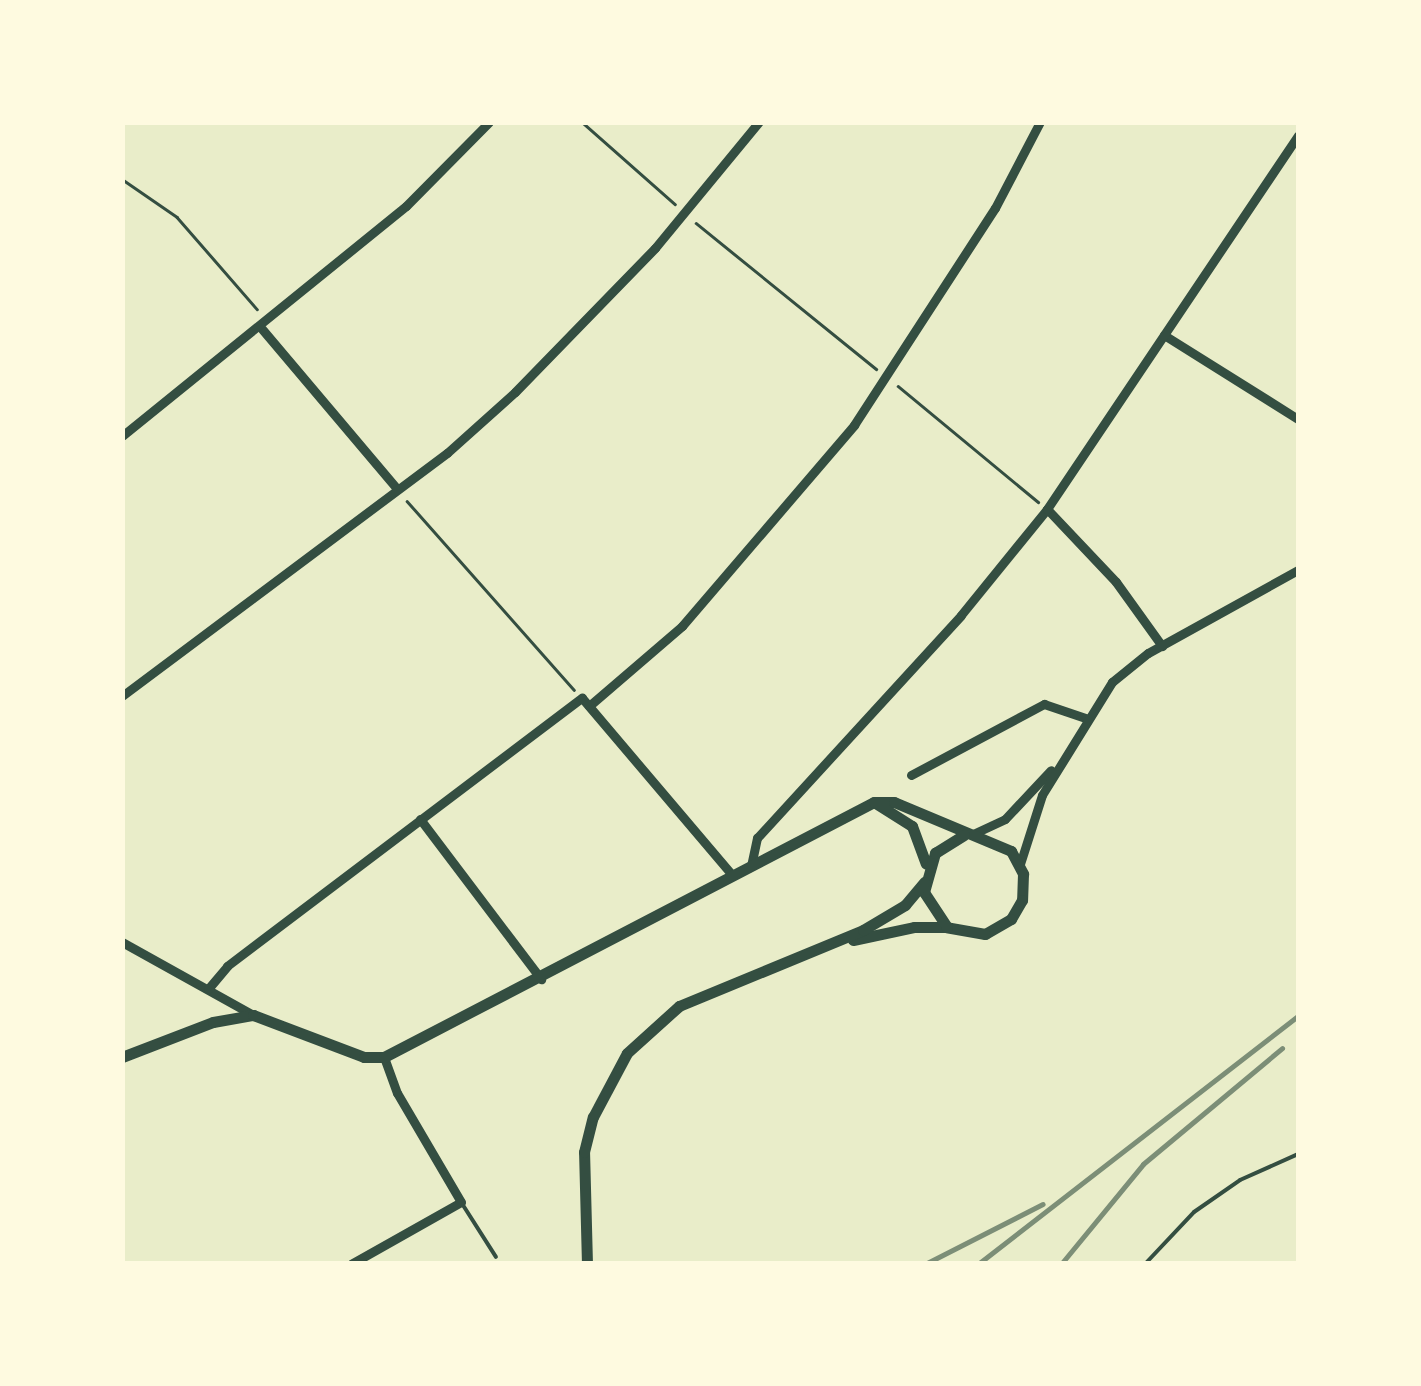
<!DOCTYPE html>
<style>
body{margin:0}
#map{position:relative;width:1421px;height:1386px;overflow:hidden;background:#e9edc9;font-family:"Titillium Web",sans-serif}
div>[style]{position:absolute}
.path>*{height:2.5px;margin:-1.25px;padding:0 1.25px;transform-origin:1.25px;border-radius:1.25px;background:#344e41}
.service>*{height:4px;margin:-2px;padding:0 2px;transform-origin:2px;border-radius:2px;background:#344e41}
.minor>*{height:9px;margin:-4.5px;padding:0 4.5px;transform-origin:4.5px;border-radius:4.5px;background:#344e41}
.secondary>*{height:11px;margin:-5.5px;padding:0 5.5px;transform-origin:5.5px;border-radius:5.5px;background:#344e41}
.rail>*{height:5px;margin:-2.5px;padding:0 2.5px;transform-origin:2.5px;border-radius:2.5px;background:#7c8e77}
span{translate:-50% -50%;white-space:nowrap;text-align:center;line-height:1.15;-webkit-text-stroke:8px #fefae0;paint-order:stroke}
.frame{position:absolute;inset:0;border:125px solid #fefae0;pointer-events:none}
</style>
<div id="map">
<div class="path">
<i style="left:582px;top:122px;width:124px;rotate:41.4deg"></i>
<i style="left:122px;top:179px;width:67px;rotate:34.6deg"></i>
<i style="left:177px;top:217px;width:122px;rotate:49deg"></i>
<i style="left:696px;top:223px;width:232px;rotate:39deg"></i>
<i style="left:898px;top:386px;width:182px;rotate:39.6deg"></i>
<i style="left:407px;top:501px;width:252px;rotate:48.5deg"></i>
</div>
<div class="service">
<i style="left:461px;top:1202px;width:65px;rotate:57.5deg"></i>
<i style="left:1145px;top:1264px;width:71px;rotate:-46.7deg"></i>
<i style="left:1194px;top:1212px;width:56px;rotate:-34.8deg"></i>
<i style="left:1240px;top:1180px;width:64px;rotate:-24.1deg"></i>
</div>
<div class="minor">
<i style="left:262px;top:329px;width:209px;rotate:49.8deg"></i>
<i style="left:1164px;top:335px;width:158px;rotate:32.1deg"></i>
<i style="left:122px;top:436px;width:365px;rotate:-39deg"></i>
<i style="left:406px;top:206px;width:118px;rotate:-45.3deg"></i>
<i style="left:1047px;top:509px;width:100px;rotate:46.6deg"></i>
<i style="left:1116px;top:582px;width:79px;rotate:54.3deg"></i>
<i style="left:122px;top:696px;width:406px;rotate:-36.8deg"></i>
<i style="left:447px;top:453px;width:91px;rotate:-41.9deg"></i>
<i style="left:515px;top:392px;width:201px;rotate:-45.8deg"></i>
<i style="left:655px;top:248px;width:163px;rotate:-50.5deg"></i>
<i style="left:589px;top:706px;width:123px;rotate:-40.7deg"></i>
<i style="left:682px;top:626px;width:265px;rotate:-49.4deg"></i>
<i style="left:854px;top:425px;width:259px;rotate:-57deg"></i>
<i style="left:995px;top:208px;width:97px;rotate:-62.4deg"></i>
<i style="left:911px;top:775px;width:151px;rotate:-28.1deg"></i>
<i style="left:1044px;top:704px;width:46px;rotate:18.8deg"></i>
<i style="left:420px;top:819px;width:201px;rotate:52.9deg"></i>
<i style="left:973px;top:834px;width:35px;rotate:-25deg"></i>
<i style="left:1005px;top:819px;width:67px;rotate:-46.8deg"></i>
<i style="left:1020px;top:864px;width:72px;rotate:-72.3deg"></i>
<i style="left:1042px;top:795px;width:133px;rotate:-58.2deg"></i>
<i style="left:1112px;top:682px;width:46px;rotate:-38.9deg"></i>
<i style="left:1148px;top:653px;width:171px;rotate:-29deg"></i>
<i style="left:751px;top:866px;width:29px;rotate:-78deg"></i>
<i style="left:757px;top:838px;width:302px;rotate:-47.5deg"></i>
<i style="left:961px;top:615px;width:136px;rotate:-50.9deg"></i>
<i style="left:1047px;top:509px;width:450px;rotate:-56.1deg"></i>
<i style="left:122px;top:942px;width:150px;rotate:29.1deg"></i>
<i style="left:208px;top:989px;width:30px;rotate:-50deg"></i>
<i style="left:227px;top:966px;width:445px;rotate:-37.1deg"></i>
<i style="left:582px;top:698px;width:232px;rotate:49.7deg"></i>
<i style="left:351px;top:1264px;width:126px;rotate:-29.4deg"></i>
<i style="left:461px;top:1202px;width:126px;rotate:-120.4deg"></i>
<i style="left:397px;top:1093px;width:38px;rotate:-110deg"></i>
</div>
<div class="secondary">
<i style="left:874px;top:802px;width:45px;rotate:32.3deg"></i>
<i style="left:912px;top:826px;width:40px;rotate:69.8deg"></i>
<i style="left:853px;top:940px;width:62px;rotate:-12deg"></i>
<i style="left:914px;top:927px;width:33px"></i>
<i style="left:122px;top:1057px;width:97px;rotate:-21deg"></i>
<i style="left:213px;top:1022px;width:41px;rotate:-9.9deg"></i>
<i style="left:253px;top:1015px;width:119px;rotate:20.7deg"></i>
<i style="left:364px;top:1057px;width:20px"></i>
<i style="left:384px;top:1057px;width:552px;rotate:-27.49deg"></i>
<i style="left:874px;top:802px;width:20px"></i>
<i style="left:894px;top:802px;width:127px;rotate:22.7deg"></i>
<i style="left:1011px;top:851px;width:26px;rotate:62deg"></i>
<i style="left:1023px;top:874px;width:26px;rotate:92deg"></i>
<i style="left:1022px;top:900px;width:22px;rotate:120deg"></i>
<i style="left:1011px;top:919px;width:30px;rotate:150deg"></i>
<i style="left:985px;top:934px;width:39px;rotate:-170deg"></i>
<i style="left:947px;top:927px;width:42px;rotate:-123.3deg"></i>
<i style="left:924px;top:892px;width:41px;rotate:-74.2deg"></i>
<i style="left:935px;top:853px;width:34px;rotate:-32deg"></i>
<i style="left:587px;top:1264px;width:112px;rotate:-91.5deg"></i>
<i style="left:584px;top:1152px;width:36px;rotate:-76deg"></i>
<i style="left:593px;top:1117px;width:72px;rotate:-62deg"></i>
<i style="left:627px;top:1053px;width:70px;rotate:-42.1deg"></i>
<i style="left:679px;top:1006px;width:199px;rotate:-22.4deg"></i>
<i style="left:863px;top:930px;width:49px;rotate:-30.8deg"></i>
<i style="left:905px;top:905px;width:30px;rotate:-50deg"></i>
</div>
<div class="rail">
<i style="left:925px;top:1264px;width:132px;rotate:-27deg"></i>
<i style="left:978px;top:1264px;width:405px;rotate:-37.8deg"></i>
<i style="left:1061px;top:1264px;width:129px;rotate:-50.6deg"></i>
<i style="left:1143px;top:1164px;width:181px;rotate:-39.8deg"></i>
</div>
<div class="frame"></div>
</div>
